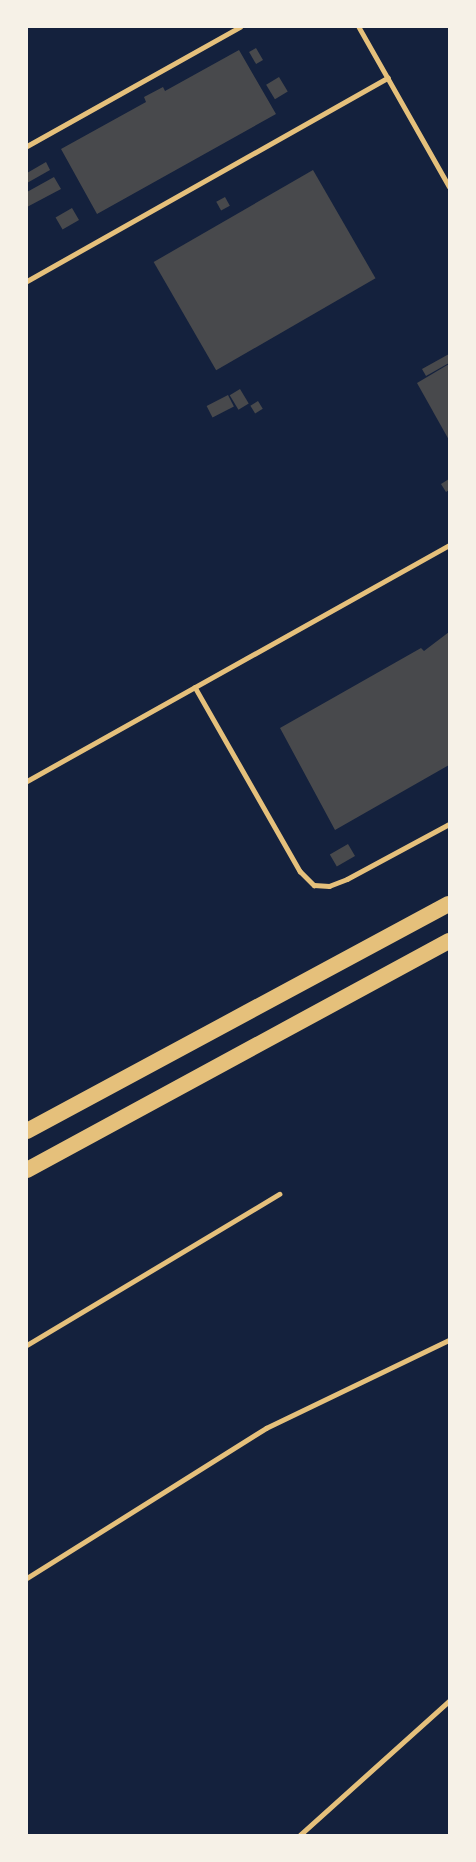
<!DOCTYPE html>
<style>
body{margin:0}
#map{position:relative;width:476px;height:1862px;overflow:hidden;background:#14213d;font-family:Poppins,sans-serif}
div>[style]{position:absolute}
.building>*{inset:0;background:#48494c;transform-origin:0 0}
.service>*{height:4.5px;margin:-2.25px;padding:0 2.25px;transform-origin:2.25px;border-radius:2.25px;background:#e5c07b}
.trunk>*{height:16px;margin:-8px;padding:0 8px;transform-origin:8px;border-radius:8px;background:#e5c07b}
span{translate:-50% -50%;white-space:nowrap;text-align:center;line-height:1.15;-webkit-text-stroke:6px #f6f1e7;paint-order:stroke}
.frame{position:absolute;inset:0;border:28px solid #f6f1e7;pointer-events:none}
</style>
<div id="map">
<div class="building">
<i style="left:256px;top:48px;width:14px;height:8px;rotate:60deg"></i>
<i style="clip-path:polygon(239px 50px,276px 114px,97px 214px,61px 149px,146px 102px,144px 97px,163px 87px,165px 91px)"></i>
<i style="left:279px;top:77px;width:17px;height:15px;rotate:59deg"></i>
<i style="clip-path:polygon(46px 162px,50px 170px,27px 183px,27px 173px)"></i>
<i style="left:313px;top:170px;width:125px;height:184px;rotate:60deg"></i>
<i style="clip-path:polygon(54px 177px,61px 189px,27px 207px,27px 192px)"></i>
<i style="left:225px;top:197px;width:10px;height:10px;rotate:61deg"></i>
<i style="left:72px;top:208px;width:14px;height:19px;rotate:60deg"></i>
<i style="clip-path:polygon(449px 354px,449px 363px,426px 376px,422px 369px)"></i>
<i style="clip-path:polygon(449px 364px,449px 440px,417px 383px)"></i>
<i style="left:240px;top:389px;width:17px;height:12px;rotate:59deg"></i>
<i style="left:228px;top:395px;width:13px;height:24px;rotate:63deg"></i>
<i style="left:258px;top:401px;width:9px;height:9px;rotate:58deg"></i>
<i style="clip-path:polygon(449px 479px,449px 490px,446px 492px,441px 484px)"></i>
<i style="clip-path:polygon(449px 632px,449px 765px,335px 830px,280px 728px,421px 648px,424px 651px)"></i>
<i style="left:348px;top:844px;width:14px;height:21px;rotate:60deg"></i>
</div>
<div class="service">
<i style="left:359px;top:27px;width:183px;rotate:60.5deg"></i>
<i style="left:27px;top:146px;width:244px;rotate:-29.2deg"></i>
<i style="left:27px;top:281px;width:414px;rotate:-29.4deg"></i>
<i style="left:195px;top:687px;width:212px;rotate:60.3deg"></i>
<i style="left:300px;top:871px;width:20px;rotate:45deg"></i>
<i style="left:314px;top:885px;width:15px;rotate:4deg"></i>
<i style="left:329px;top:886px;width:19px;rotate:-21deg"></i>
<i style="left:347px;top:879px;width:116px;rotate:-28.3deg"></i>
<i style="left:27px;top:781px;width:484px;rotate:-29.2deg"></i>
<i style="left:27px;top:1345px;width:294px;rotate:-30.9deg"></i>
<i style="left:27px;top:1578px;width:282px;rotate:-32.1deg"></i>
<i style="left:266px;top:1428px;width:203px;rotate:-25.7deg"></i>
<i style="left:300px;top:1835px;width:200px;rotate:-42deg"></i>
</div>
<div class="trunk">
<i style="left:27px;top:1131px;width:479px;rotate:-28.3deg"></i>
<i style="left:27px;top:1170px;width:480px;rotate:-28.5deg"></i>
</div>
<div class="frame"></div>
</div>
